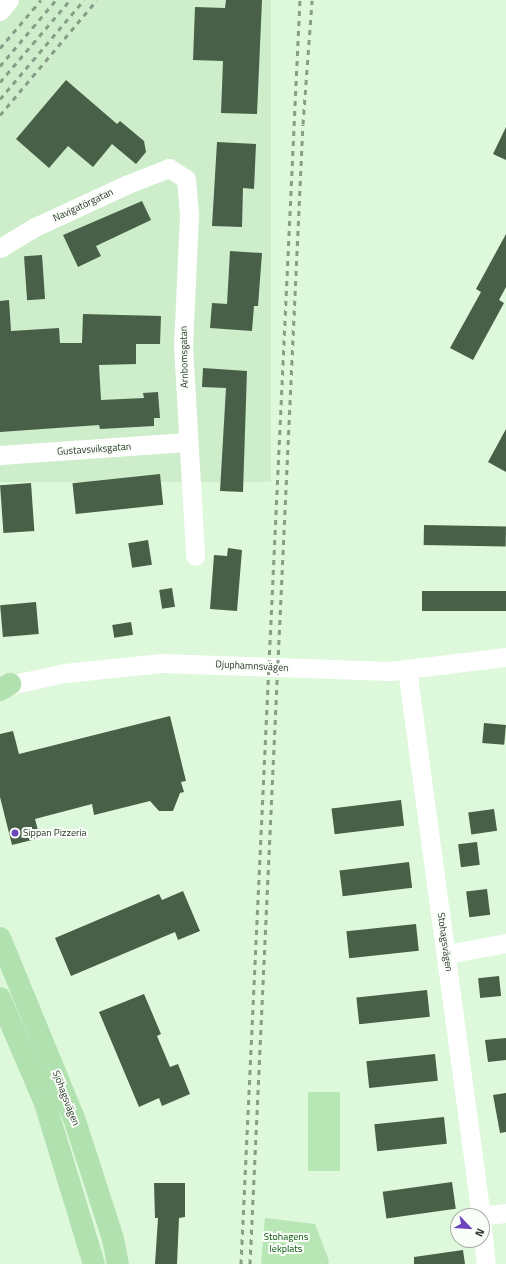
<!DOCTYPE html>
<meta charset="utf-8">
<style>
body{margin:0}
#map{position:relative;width:506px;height:1264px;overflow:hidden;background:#ddf8db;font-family:"Titillium Web",sans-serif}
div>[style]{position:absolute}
.built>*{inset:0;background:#cdedcb;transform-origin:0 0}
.green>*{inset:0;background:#b8e7b5;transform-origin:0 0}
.building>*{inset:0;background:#486047;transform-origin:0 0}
.minor>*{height:19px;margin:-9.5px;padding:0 9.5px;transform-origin:9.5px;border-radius:9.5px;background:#fff}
.major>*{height:22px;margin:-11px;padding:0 11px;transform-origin:11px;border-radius:11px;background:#b2e1b0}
.rail>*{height:3px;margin-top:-1.5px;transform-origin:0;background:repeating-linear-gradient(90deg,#889c87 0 5px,transparent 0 10px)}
.dots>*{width:11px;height:11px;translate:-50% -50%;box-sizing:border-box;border:2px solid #f9fef8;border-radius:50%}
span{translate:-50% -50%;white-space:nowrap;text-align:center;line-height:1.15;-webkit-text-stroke:4px #f9fef8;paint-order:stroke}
.street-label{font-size:10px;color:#2c372b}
.poi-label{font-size:10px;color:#2c372b}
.left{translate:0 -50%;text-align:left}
.park-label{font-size:10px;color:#045309}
.north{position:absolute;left:450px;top:1208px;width:40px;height:40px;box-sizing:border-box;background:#f9fef8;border:1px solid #a7aea6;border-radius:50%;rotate:115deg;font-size:11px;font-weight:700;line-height:16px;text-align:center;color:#2c372b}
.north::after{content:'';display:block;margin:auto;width:14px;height:18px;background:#6b45be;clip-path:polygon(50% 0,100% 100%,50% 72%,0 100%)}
</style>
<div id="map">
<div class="built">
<i style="left:0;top:0;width:271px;height:482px"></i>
</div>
<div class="green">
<i style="left:308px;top:1092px;width:32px;height:79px"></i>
<i style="clip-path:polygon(265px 1218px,315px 1224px,329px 1261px,328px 1264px,261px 1264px)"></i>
</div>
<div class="building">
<i style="clip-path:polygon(226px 0,262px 0,257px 114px,221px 113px,223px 61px,193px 60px,195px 7px,225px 8px)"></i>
<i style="clip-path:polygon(66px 80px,117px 124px,120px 121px,144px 141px,146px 152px,136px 164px,112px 144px,93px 167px,68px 146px,49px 168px,16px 139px)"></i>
<i style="clip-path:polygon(506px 127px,506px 160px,493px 154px)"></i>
<i style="clip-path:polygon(217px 142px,256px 144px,254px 189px,243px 188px,242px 227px,212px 226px)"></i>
<i style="clip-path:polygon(142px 201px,151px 220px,96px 246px,101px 256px,78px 267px,63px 235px)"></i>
<i style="clip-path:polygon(506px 234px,506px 287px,499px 300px,504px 303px,473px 360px,450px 348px,481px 292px,476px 289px)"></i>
<i style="clip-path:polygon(230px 251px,262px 253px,258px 306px,254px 306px,252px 331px,210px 328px,212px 303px,227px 304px)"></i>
<i style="left:42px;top:255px;width:44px;height:18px;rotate:86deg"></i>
<i style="clip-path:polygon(9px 300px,11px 331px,59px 328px,60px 343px,82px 343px,83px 314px,161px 316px,160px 344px,136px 344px,136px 364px,99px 365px,101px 400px,144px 398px,143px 393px,158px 392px,160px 418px,154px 418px,154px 426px,100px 429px,99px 425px,0 432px,0 301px)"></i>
<i style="clip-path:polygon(203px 368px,247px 371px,243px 492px,220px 491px,226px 388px,202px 387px)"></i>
<i style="clip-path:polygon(506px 429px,506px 472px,488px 462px)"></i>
<i style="left:160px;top:474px;width:31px;height:88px;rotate:84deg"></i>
<i style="left:31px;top:483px;width:48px;height:31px;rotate:86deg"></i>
<i style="left:424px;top:525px;width:82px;height:20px;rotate:1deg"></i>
<i style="left:148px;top:540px;width:25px;height:20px;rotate:81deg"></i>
<i style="clip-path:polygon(228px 548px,242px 550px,237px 611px,210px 609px,214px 555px,227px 556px)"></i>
<i style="left:172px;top:588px;width:19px;height:13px;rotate:81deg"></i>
<i style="left:506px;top:591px;width:20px;height:84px;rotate:90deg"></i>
<i style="left:36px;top:602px;width:32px;height:36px;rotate:85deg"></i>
<i style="left:131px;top:622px;width:13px;height:19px;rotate:81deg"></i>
<i style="clip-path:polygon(170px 716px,186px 781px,181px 782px,184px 792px,180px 793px,173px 811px,159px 811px,150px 801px,94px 815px,92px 804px,35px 819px,40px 838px,12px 845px,0 797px,0 734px,13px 731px,19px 754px)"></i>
<i style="left:484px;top:723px;width:22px;height:20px;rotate:5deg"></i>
<i style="left:401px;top:800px;width:26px;height:70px;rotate:83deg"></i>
<i style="left:494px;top:809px;width:22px;height:26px;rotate:82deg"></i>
<i style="left:477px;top:842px;width:23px;height:19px;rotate:83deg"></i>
<i style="left:409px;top:862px;width:26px;height:70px;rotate:83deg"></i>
<i style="left:487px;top:889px;width:26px;height:21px;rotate:83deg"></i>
<i style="clip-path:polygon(183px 891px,200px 931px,178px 940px,175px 932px,71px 976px,55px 938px,159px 894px,162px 900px)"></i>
<i style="left:416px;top:924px;width:27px;height:70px;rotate:84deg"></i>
<i style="left:499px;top:976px;width:20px;height:21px;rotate:84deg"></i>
<i style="left:427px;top:990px;width:27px;height:71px;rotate:84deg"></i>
<i style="clip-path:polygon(144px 994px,161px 1034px,157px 1036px,170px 1067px,178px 1064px,190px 1094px,162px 1106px,159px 1098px,139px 1107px,99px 1012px)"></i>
<i style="clip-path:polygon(506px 1038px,506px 1060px,488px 1062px,485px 1040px)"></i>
<i style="left:435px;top:1054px;width:27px;height:69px;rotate:84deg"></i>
<i style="clip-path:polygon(506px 1093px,506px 1132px,500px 1133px,493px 1095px)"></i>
<i style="left:444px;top:1117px;width:27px;height:70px;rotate:84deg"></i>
<i style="left:452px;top:1182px;width:27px;height:70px;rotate:82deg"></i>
<i style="clip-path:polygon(154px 1183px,185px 1183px,185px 1217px,179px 1218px,177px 1264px,155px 1264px,158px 1218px,155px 1218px)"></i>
<i style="clip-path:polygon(463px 1250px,465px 1264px,414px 1264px,414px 1257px)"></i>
</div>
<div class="minor">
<i style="left:0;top:11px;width:14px;rotate:-51deg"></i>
<i style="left:0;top:248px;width:41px;rotate:-31deg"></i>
<i style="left:35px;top:227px;width:102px;rotate:-24.8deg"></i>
<i style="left:128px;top:184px;width:44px;rotate:-21.3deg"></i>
<i style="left:169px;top:168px;width:20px;rotate:33deg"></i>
<i style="left:186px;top:179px;width:36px;rotate:85deg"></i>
<i style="left:189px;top:215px;width:130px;rotate:92.6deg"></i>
<i style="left:183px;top:345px;width:211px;rotate:86.7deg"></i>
<i style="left:0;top:455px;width:187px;rotate:-4deg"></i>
<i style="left:407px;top:669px;width:552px;rotate:82.3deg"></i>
<i style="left:0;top:687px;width:66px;rotate:-12.2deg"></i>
<i style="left:65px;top:673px;width:97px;rotate:-5.9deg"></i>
<i style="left:161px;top:663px;width:229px;rotate:2deg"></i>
<i style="left:390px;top:671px;width:117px;rotate:-6.9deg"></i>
<i style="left:447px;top:954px;width:60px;rotate:-10.6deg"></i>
<i style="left:480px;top:1216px;width:26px;rotate:-7deg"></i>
<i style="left:482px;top:1228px;width:36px;rotate:84deg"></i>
</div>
<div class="major">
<i style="left:0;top:690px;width:12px;rotate:-31deg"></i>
<i style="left:0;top:938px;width:195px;rotate:67.7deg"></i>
<i style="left:74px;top:1118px;width:127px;rotate:72.1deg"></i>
<i style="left:113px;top:1239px;width:25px;rotate:79deg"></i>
<i style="left:0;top:998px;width:114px;rotate:66.8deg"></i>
<i style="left:45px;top:1103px;width:168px;rotate:73.1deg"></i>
</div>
<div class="rail">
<i style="left:0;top:48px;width:63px;rotate:-49.5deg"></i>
<i style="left:0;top:66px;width:87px;rotate:-49.7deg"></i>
<i style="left:0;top:82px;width:108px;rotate:-49.5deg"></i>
<i style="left:0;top:99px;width:130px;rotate:-49.7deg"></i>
<i style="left:0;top:115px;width:150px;rotate:-49.9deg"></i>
<i style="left:241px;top:1264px;width:1265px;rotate:-87.33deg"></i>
<i style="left:250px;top:1264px;width:1141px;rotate:-87.34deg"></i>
<i style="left:303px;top:124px;width:124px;rotate:-85.8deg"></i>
</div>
<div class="dots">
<i style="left:15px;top:833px;background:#6b45be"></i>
</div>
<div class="street-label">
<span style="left:83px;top:205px;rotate:-25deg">Navigatörgatan</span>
<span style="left:184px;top:357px;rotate:-91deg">Arnbomsgatan</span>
<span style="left:94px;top:449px;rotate:-4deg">Gustavsviksgatan</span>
<span style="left:252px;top:666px;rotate:3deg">Djuphamnsvägen</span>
<span style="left:445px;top:942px;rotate:82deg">Stohagsvägen</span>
<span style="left:66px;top:1098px;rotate:69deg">Sjöhagsvägen</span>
</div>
<div class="poi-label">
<span class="left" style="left:23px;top:833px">Sippan Pizzeria</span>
</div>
<div class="park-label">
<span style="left:286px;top:1242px">Stohagens<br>lekplats</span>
</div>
<div class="north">N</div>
</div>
